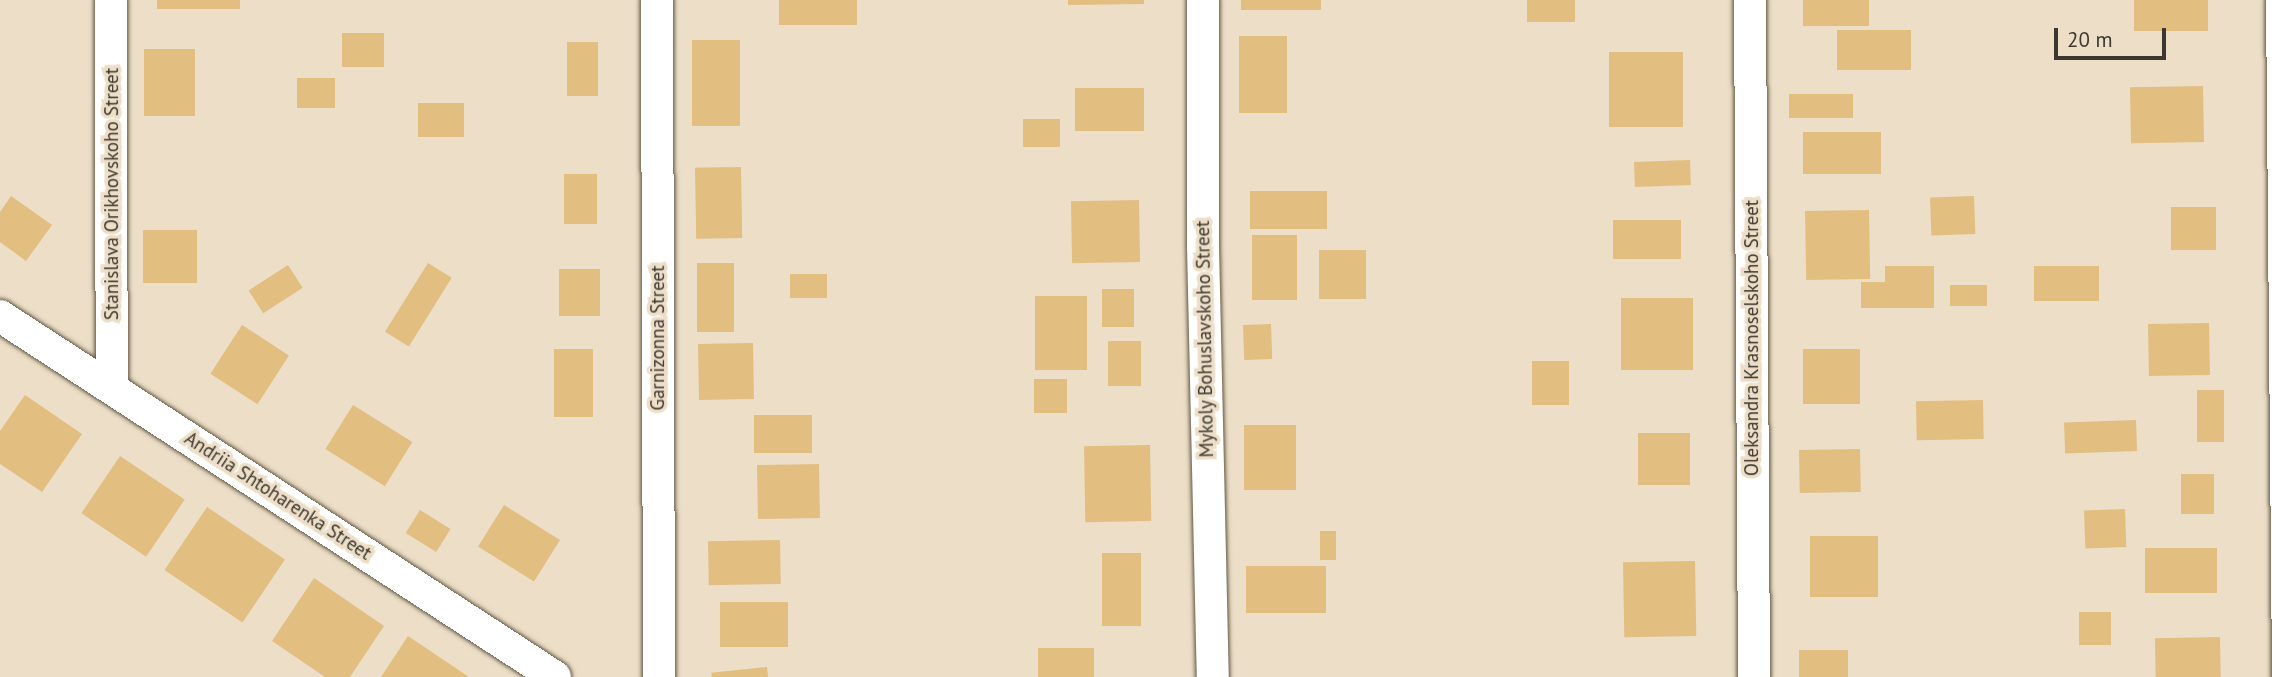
<!DOCTYPE html>
<style>
body{margin:0}
#map{position:relative;width:2295px;height:677px;overflow:hidden;background:#ecdec7;font-family:"PT Sans",sans-serif}
div>[style]{position:absolute}
.building>*{inset:0;background:#e2be81;transform-origin:0 0}
.roads{filter:drop-shadow(0 0 2px #635743) drop-shadow(0 0 2px #635743)}
.minor>*{height:32px;margin:-16px;padding:0 16px;transform-origin:16px;border-radius:16px;background:#fff}
span{translate:-50% -50%;white-space:nowrap;text-align:center;line-height:1.15;-webkit-text-stroke:7px #ecdec7;paint-order:stroke}
.street-label{font-size:19px;color:#3d382f}
.scale{position:absolute;left:2054px;top:28px;width:112px;height:32px;box-sizing:border-box;border:4px solid #3d382f;border-top:0;padding-left:9px;font-size:21px;line-height:24px;white-space:nowrap;color:#3d382f;-webkit-text-stroke:5px #ecdec7;paint-order:stroke}
</style>
<div id="map">
<div class="building">
<i style="left:157px;top:0;width:83px;height:9px"></i>
<i style="left:779px;top:0;width:78px;height:25px"></i>
<i style="clip-path:polygon(1068px 0,1144px 0,1144px 4px,1068px 5px)"></i>
<i style="left:1241px;top:0;width:80px;height:10px"></i>
<i style="left:1527px;top:0;width:48px;height:22px"></i>
<i style="left:1803px;top:0;width:66px;height:26px"></i>
<i style="left:2134px;top:0;width:74px;height:31px"></i>
<i style="left:1837px;top:30px;width:74px;height:40px"></i>
<i style="left:342px;top:33px;width:42px;height:34px"></i>
<i style="left:1239px;top:36px;width:48px;height:77px"></i>
<i style="left:740px;top:40px;width:86px;height:48px;rotate:90deg"></i>
<i style="left:567px;top:42px;width:31px;height:54px"></i>
<i style="left:144px;top:49px;width:51px;height:67px"></i>
<i style="left:1683px;top:52px;width:75px;height:74px;rotate:90deg"></i>
<i style="left:297px;top:78px;width:38px;height:30px"></i>
<i style="left:2203px;top:86px;width:56px;height:73px;rotate:89deg"></i>
<i style="left:1144px;top:88px;width:43px;height:69px;rotate:90deg"></i>
<i style="left:1789px;top:94px;width:64px;height:24px"></i>
<i style="left:418px;top:103px;width:46px;height:34px"></i>
<i style="left:1023px;top:119px;width:37px;height:28px"></i>
<i style="left:1881px;top:132px;width:42px;height:78px;rotate:90deg"></i>
<i style="left:1690px;top:160px;width:25px;height:56px;rotate:88deg"></i>
<i style="left:741px;top:167px;width:71px;height:46px;rotate:89deg"></i>
<i style="left:564px;top:174px;width:33px;height:50px"></i>
<i style="left:1327px;top:191px;width:38px;height:77px;rotate:90deg"></i>
<i style="clip-path:polygon(11px 196px,52px 225px,26px 261px,0 242px,0 212px)"></i>
<i style="left:1974px;top:196px;width:38px;height:44px;rotate:88deg"></i>
<i style="left:1139px;top:200px;width:62px;height:68px;rotate:89deg"></i>
<i style="left:2171px;top:207px;width:45px;height:43px"></i>
<i style="left:1869px;top:210px;width:69px;height:64px;rotate:89deg"></i>
<i style="left:1613px;top:220px;width:68px;height:39px"></i>
<i style="left:143px;top:230px;width:54px;height:53px"></i>
<i style="left:1297px;top:235px;width:65px;height:45px;rotate:90deg"></i>
<i style="left:1366px;top:250px;width:49px;height:47px;rotate:90deg"></i>
<i style="left:428px;top:263px;width:28px;height:81px;rotate:32deg"></i>
<i style="left:697px;top:263px;width:37px;height:69px"></i>
<i style="left:288px;top:265px;width:27px;height:47px;rotate:57deg"></i>
<i style="clip-path:polygon(1885px 266px,1934px 266px,1934px 308px,1861px 308px,1861px 282px,1885px 282px)"></i>
<i style="left:2099px;top:266px;width:35px;height:65px;rotate:90deg"></i>
<i style="left:559px;top:269px;width:41px;height:47px"></i>
<i style="left:790px;top:274px;width:37px;height:24px"></i>
<i style="left:1950px;top:285px;width:37px;height:21px"></i>
<i style="left:1102px;top:289px;width:32px;height:38px"></i>
<i style="left:1087px;top:296px;width:74px;height:52px;rotate:90deg"></i>
<i style="left:1693px;top:298px;width:72px;height:72px;rotate:90deg"></i>
<i style="left:2209px;top:323px;width:52px;height:61px;rotate:89deg"></i>
<i style="left:1271px;top:324px;width:35px;height:28px;rotate:88deg"></i>
<i style="left:242px;top:325px;width:56px;height:58px;rotate:33deg"></i>
<i style="left:1141px;top:341px;width:45px;height:33px;rotate:90deg"></i>
<i style="left:753px;top:343px;width:56px;height:55px;rotate:89deg"></i>
<i style="left:593px;top:349px;width:68px;height:39px;rotate:90deg"></i>
<i style="left:1803px;top:349px;width:57px;height:55px"></i>
<i style="left:1569px;top:361px;width:44px;height:37px;rotate:90deg"></i>
<i style="left:1034px;top:379px;width:33px;height:34px"></i>
<i style="left:2197px;top:390px;width:27px;height:52px"></i>
<i style="clip-path:polygon(25px 395px,82px 434px,42px 492px,0 464px,0 431px)"></i>
<i style="left:1983px;top:400px;width:39px;height:67px;rotate:89deg"></i>
<i style="left:353px;top:405px;width:70px;height:52px;rotate:32deg"></i>
<i style="left:754px;top:415px;width:58px;height:38px"></i>
<i style="left:2136px;top:420px;width:31px;height:72px;rotate:88deg"></i>
<i style="left:1296px;top:425px;width:65px;height:52px;rotate:90deg"></i>
<i style="left:1638px;top:433px;width:52px;height:52px"></i>
<i style="left:1150px;top:445px;width:76px;height:66px;rotate:89deg"></i>
<i style="left:1860px;top:449px;width:43px;height:61px;rotate:89deg"></i>
<i style="left:120px;top:456px;width:78px;height:69px;rotate:34deg"></i>
<i style="left:819px;top:464px;width:54px;height:62px;rotate:89deg"></i>
<i style="left:2181px;top:474px;width:33px;height:40px"></i>
<i style="left:504px;top:505px;width:66px;height:49px;rotate:32deg"></i>
<i style="left:207px;top:507px;width:94px;height:76px;rotate:34deg"></i>
<i style="left:2125px;top:509px;width:38px;height:41px;rotate:88deg"></i>
<i style="left:420px;top:510px;width:36px;height:27px;rotate:32deg"></i>
<i style="left:1320px;top:531px;width:16px;height:29px"></i>
<i style="left:1810px;top:536px;width:68px;height:61px"></i>
<i style="left:780px;top:540px;width:44px;height:72px;rotate:89deg"></i>
<i style="left:2217px;top:548px;width:45px;height:72px;rotate:90deg"></i>
<i style="left:1102px;top:553px;width:39px;height:73px"></i>
<i style="left:1695px;top:561px;width:75px;height:72px;rotate:89deg"></i>
<i style="left:1246px;top:566px;width:80px;height:47px"></i>
<i style="clip-path:polygon(314px 578px,384px 626px,350px 677px,325px 677px,272px 641px)"></i>
<i style="left:788px;top:602px;width:45px;height:68px;rotate:90deg"></i>
<i style="left:2111px;top:612px;width:33px;height:32px;rotate:90deg"></i>
<i style="clip-path:polygon(408px 636px,469px 677px,381px 677px)"></i>
<i style="left:2220px;top:637px;width:40px;height:65px;rotate:89deg"></i>
<i style="left:1038px;top:648px;width:56px;height:29px"></i>
<i style="left:1799px;top:650px;width:49px;height:27px"></i>
<i style="left:767px;top:667px;width:10px;height:56px;rotate:84deg"></i>
</div>
<div class="roads">
<div class="minor">
<i style="left:111px;top:0;width:388px;rotate:89.9deg"></i>
<i style="left:657px;top:0;width:677px;rotate:89.83deg"></i>
<i style="left:1203px;top:0;width:247px;rotate:90deg"></i>
<i style="left:1203px;top:247px;width:430px;rotate:88.7deg"></i>
<i style="left:1750px;top:0;width:677px;rotate:89.66deg"></i>
<i style="left:2282px;top:0;width:677px;rotate:89.49deg"></i>
<i style="left:0;top:316px;width:662px;rotate:33.04deg"></i>
</div>
</div>
<div class="street-label">
<span style="left:112px;top:194px;rotate:-90deg">Stanislava Orikhovskoho Street</span>
<span style="left:658px;top:338px;rotate:-90deg">Garnizonna Street</span>
<span style="left:1752px;top:338px;rotate:-90deg">Oleksandra Krasnoselskoho Street</span>
<span style="left:1205px;top:339px;rotate:-91deg">Mykoly Bohuslavskoho Street</span>
<span style="left:278px;top:496px;rotate:33deg">Andriia Shtoharenka Street</span>
</div>
<div class="scale">20 m</div>
</div>
